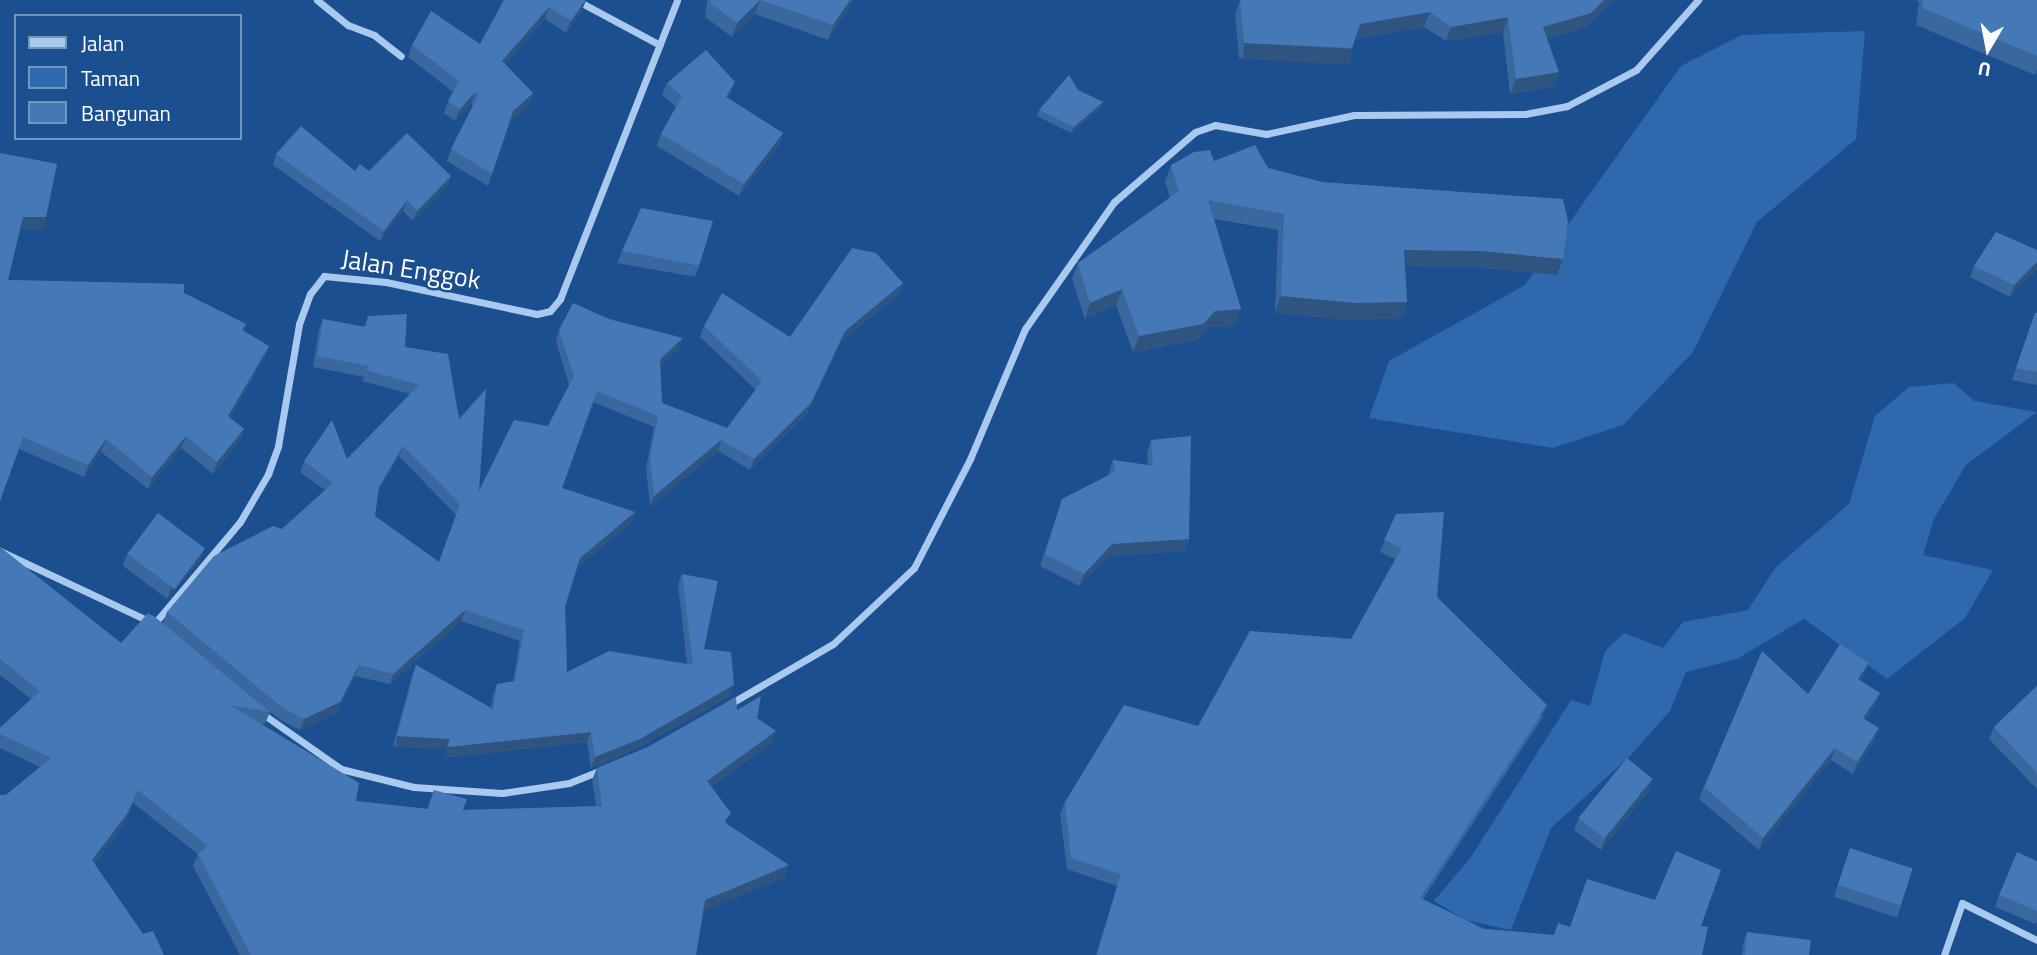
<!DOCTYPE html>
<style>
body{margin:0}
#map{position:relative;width:2037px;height:955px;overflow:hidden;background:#1b4f8f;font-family:"Titillium Web",sans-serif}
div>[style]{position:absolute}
.green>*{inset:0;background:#2e69ad}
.street>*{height:7px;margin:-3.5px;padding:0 3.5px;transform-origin:3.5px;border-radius:3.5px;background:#a9c9ee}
.wall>*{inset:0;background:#3a679d}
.shaded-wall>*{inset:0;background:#305480;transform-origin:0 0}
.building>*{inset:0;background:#4478b7;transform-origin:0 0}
span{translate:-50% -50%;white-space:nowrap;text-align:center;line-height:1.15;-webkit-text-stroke:5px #1b4f8f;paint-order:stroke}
.street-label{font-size:26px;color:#fff}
.legend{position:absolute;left:14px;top:14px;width:228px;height:126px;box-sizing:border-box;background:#1b4f8f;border:2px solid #7695bc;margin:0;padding:9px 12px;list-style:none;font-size:21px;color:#fff}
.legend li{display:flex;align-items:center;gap:14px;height:35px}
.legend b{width:35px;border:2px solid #7695bc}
.north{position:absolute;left:1953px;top:14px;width:70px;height:70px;-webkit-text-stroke:5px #1b4f8f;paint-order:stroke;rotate:190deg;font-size:19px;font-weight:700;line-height:28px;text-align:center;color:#fff}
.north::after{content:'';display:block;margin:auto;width:24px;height:32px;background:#fff;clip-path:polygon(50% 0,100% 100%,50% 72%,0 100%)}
</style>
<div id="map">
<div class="green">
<i style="clip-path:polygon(1865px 31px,1856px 139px,1757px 222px,1693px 352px,1623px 425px,1553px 448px,1369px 418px,1389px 361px,1525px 285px,1681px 66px,1742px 35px)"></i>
<i style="clip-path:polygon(1954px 383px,1974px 401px,2037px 412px,1966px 465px,1934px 519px,1923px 555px,1993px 570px,1965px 618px,1887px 679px,1804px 619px,1737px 659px,1686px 672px,1670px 711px,1631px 755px,1551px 828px,1511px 930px,1465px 920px,1434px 901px,1471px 857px,1571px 700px,1590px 706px,1605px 651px,1624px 633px,1663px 648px,1683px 622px,1748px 610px,1776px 567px,1849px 504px,1875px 416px,1909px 387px)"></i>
</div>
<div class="street">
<i style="left:317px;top:0;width:40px;rotate:39deg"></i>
<i style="left:348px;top:25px;width:28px;rotate:21deg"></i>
<i style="left:374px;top:35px;width:34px;rotate:38deg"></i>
<i style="left:576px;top:0;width:95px;rotate:28.2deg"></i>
<i style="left:0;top:551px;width:167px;rotate:25.2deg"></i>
<i style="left:154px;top:624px;width:133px;rotate:-49.9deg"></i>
<i style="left:240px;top:522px;width:56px;rotate:-59.7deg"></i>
<i style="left:268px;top:474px;width:30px;rotate:-70deg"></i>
<i style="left:278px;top:446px;width:124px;rotate:-80.2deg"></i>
<i style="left:299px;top:324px;width:32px;rotate:-70deg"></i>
<i style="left:310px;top:294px;width:23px;rotate:-52deg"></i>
<i style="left:324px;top:276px;width:62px;rotate:5.5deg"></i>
<i style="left:386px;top:282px;width:154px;rotate:12deg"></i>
<i style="left:537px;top:314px;width:13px;rotate:-13deg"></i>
<i style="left:550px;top:311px;width:16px;rotate:-50deg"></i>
<i style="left:560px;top:299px;width:321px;rotate:-68.6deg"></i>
<i style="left:728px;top:705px;width:121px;rotate:-30.2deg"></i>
<i style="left:833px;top:644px;width:111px;rotate:-43.2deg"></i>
<i style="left:914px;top:568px;width:123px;rotate:-62.8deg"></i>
<i style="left:970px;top:459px;width:141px;rotate:-67.1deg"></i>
<i style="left:1025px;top:329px;width:155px;rotate:-55deg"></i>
<i style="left:1114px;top:202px;width:107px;rotate:-40.8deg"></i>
<i style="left:1195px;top:132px;width:21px;rotate:-19deg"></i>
<i style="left:1215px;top:125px;width:52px;rotate:10deg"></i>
<i style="left:1266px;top:134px;width:90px;rotate:-12.2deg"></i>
<i style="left:1354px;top:115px;width:171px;rotate:-0.3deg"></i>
<i style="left:1525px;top:114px;width:43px;rotate:-10.8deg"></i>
<i style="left:1567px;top:106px;width:78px;rotate:-27.6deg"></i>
<i style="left:1636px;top:70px;width:94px;rotate:-48.5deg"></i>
<i style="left:260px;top:712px;width:99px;rotate:35.1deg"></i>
<i style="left:341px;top:769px;width:75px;rotate:13.9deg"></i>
<i style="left:414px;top:787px;width:88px;rotate:3.9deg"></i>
<i style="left:502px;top:793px;width:68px;rotate:-8.5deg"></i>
<i style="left:569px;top:783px;width:37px;rotate:-22deg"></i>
<i style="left:1944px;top:955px;width:55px;rotate:-70.9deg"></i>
<i style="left:1962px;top:903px;width:84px;rotate:26.3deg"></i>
</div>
<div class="wall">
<i style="clip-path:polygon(504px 0,586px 0,582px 10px,566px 33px,545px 19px,505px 64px,533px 93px,529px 105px,510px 122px,488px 186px,447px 161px,451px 149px,473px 105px,471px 104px,455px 121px,444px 113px,448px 101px,453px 92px,408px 57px,412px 45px,480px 44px)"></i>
<i style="clip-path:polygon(707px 0,854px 0,828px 40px,755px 14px,732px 37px,705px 17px)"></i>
<i style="clip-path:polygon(1240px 0,1614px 0,1586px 27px,1547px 39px,1554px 87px,1510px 94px,1503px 32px,1446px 41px,1424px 27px,1355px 39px,1347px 63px,1239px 58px,1235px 14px)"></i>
<i style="clip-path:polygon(1915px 0,2037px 0,2037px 69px,2035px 75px,1916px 25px,1919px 2px)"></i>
<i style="clip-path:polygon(735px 82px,728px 98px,783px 133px,779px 145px,739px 196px,657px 146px,661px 134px,676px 107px,662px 95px,667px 83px)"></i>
<i style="clip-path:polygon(1078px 90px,1103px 102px,1101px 108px,1071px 133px,1037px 116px,1039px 110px)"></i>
<i style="clip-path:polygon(0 153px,57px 164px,46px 217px,42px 230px,20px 229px,8px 280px,184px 284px,184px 293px,246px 324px,243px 331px,269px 346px,264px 358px,230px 418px,244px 429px,240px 441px,213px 474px,181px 448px,148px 489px,101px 452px,84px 477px,19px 449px,0 501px)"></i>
<i style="clip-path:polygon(276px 154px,355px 171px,451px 176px,447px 187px,413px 221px,403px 211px,380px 241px,273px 165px)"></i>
<i style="clip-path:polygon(1214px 161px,1268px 168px,1563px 259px,1557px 275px,1476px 267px,1405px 266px,1407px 302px,1402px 318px,1349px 320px,1275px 313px,1278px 230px,1214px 219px,1241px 309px,1235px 326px,1209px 327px,1197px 340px,1133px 352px,1116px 305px,1085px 319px,1072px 279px,1078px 263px,1170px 198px,1165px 181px,1171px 165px)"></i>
<i style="clip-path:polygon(2037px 250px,2010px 297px,1970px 277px,1974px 266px)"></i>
<i style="clip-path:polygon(622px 251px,699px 266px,695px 277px,617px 263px)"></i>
<i style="clip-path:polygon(evenodd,903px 283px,899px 294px,841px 342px,807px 414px,750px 470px,718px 451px,650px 507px,646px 468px,654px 427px,593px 402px,562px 488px,635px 512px,631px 523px,577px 568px,565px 606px,567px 672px,687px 664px,678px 584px,682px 574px,704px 649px,730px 696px,636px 749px,591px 768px,587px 742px,443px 758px,446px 749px,393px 746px,412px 676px,416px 665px,491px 708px,493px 695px,497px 684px,513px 682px,520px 641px,461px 621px,390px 684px,355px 676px,336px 713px,300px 730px,279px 719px,270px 712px,265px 724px,261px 723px,356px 801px,427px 809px,434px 790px,463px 810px,596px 806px,592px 780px,597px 768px,737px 710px,757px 718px,772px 743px,711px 787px,727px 824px,785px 877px,703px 911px,696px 955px,240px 955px,193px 866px,198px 854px,133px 803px,123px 826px,94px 864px,143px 934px,164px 955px,6px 795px,40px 767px,0 748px,0 728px,31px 699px,0 675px,0 547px,121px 643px,163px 623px,167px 612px,282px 529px,325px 490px,300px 472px,304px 461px,347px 459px,410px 394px,362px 381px,364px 377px,313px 367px,319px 330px,323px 319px,364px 327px,368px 316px,405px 347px,459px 419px,479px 491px,548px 426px,569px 385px,556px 341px,559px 330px,679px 349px,660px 366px,662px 403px,727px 428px,756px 390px,700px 337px,704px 326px,790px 337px,903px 283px,399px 456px,456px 515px,439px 562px,375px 516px,378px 492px,399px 456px)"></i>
<i style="clip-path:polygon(2035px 313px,2037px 313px,2037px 385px,2012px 380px)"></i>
<i style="clip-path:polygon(1151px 440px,1189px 539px,1185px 551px,1108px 556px,1079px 586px,1040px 566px,1062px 499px,1109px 475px,1109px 472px,1113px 460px,1148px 465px,1147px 452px)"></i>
<i style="clip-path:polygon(1396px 514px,1437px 597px,1543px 717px,1423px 899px,1484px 929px,1554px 935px,1570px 927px,1701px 926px,1702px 955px,1096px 955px,1117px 886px,1067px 869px,1060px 814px,1065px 802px,1351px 639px,1395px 559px,1380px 552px)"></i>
<i style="clip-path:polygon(127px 554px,200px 560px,167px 599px,123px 566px)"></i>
<i style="clip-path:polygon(1864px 675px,1860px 681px,1880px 693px,1875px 705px,1866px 720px,1875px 740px,1853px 774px,1831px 760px,1759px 850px,1699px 799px,1704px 787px,1808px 694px)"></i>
<i style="clip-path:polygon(2037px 686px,2037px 789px,1989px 739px,1994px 727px)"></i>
<i style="clip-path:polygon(1649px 791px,1601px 850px,1574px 830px,1579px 818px)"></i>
<i style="clip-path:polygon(1846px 860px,1901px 906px,1897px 918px,1834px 897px)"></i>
<i style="clip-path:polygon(2037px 861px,2037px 920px,2036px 924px,1995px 907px,1999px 895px)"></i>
<i style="clip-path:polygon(1747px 932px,1809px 955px,1742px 955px,1743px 944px)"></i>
</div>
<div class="shaded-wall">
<i style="clip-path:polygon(586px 0,582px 10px,566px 33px,571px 21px)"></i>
<i style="clip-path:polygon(760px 0,755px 14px,732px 37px,737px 23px)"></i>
<i style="clip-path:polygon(850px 0,854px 0,828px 40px,833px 25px)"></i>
<i style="clip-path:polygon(1604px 0,1614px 0,1586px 27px,1537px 42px,1543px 27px)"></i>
<i style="clip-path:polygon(549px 7px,545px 19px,498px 73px,502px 61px)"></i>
<i style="clip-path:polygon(1430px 12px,1424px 27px,1355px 39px,1360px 24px)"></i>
<i style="clip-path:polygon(1508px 17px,1503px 32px,1446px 41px,1451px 27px)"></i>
<i style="left:1244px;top:43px;width:108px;height:16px;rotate:3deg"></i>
<i style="clip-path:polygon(1559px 72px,1554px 87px,1510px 94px,1516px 79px)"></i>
<i style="clip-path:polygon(735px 82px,730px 94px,721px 109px,726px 97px)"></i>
<i style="clip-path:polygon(475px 92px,471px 104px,455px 121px,460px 109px)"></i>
<i style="clip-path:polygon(533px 93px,529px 105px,509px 123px,513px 111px)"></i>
<i style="clip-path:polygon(1103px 102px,1101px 108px,1071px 133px,1074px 127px)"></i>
<i style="clip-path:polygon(783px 133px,779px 145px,739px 196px,744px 184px)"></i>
<i style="clip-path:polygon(451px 176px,447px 187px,413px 221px,417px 211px)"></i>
<i style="clip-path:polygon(407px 200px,403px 211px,380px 241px,384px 231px)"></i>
<i style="clip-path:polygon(23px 217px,46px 217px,42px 230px,19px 229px)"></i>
<i style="clip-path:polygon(1404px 250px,1482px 251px,1563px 259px,1557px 275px,1476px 267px,1398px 266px)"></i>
<i style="clip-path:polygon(2037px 262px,2037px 270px,2010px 297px,2014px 285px)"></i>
<i style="clip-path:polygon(903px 283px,899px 294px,841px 342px,807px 414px,750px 470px,754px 459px,845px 331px)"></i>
<i style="clip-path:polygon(1122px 289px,1116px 305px,1085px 319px,1090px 303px)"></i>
<i style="clip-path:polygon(1281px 296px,1407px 302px,1402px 318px,1349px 320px,1275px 313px)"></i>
<i style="clip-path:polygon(1241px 309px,1235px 326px,1209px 327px,1197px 340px,1133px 352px,1139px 336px,1215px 311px)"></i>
<i style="clip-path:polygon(683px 338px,679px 349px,656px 370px,660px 359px)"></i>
<i style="clip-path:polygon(269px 346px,264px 358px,224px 428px,228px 416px)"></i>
<i style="clip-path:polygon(244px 429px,240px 441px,213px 474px,217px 462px)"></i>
<i style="clip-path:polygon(186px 436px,181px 448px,148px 489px,152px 477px)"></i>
<i style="clip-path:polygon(106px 439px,101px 452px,84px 477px,88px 465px)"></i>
<i style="clip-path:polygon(721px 440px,718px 451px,650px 507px,654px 496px)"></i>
<i style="clip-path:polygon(403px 446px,399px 456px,375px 498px,379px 487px)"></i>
<i style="clip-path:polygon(635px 512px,631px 523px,576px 569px,580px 558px)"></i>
<i style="clip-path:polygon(1189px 539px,1185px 551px,1108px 556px,1079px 586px,1084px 574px,1112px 544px)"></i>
<i style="clip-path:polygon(205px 548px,200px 560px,167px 599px,171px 587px)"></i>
<i style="clip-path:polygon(465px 610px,461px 621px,390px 684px,393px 674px)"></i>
<i style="clip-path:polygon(1869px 663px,1864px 675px,1854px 691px,1858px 679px)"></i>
<i style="clip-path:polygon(359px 665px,355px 676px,336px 713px,300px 730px,304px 719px)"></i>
<i style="clip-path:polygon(734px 685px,730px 696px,636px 749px,591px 768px,595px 757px)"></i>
<i style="clip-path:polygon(1880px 693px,1875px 705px,1859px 730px,1863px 718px)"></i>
<i style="left:1547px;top:705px;width:13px;height:231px;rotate:108deg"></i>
<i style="clip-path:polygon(1879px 728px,1875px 740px,1853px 774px,1857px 762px)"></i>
<i style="clip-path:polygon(776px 731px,772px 743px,703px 793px,707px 781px)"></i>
<i style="clip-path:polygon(591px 732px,587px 742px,443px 758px,447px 747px)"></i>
<i style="left:397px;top:736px;width:53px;height:11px;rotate:3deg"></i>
<i style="clip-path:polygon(1835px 748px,1831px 760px,1759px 850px,1763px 838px)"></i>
<i style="clip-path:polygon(1653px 779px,1649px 791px,1601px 850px,1605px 838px)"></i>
<i style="clip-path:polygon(138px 790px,123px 826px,87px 873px,92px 860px)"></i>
<i style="clip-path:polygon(789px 865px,785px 877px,701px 912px,705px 900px)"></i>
</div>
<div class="building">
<i style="clip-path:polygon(504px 0,585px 0,571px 21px,549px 7px,502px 61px,533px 93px,513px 111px,492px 174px,451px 149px,479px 94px,475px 92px,460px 109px,448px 101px,459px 81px,412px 45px,431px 11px,480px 44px)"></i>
<i style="clip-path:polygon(711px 0,760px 0,737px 23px,710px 3px)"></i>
<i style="clip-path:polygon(760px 0,850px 0,833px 25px)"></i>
<i style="clip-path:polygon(1240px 0,1604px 0,1591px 13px,1543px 27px,1559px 72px,1516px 79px,1508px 17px,1451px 27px,1430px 12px,1360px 24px,1352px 48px,1244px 43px)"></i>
<i style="clip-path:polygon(1923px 0,2037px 0,2037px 56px,1922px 8px)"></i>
<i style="clip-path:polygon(706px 50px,735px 82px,726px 97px,783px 133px,744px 184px,661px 134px,682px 96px,667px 83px)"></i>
<i style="clip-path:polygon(1069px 75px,1078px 90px,1103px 102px,1074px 127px,1039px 110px)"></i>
<i style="clip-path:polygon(301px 126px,355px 171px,360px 164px,369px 171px,407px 133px,451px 176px,417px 211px,407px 200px,384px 231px,276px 154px)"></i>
<i style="clip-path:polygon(1255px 145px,1268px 168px,1322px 182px,1563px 199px,1568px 221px,1563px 259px,1482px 251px,1404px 250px,1407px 302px,1355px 303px,1281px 296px,1284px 214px,1208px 200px,1241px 309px,1215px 311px,1203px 324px,1139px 336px,1122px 289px,1090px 303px,1078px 263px,1179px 191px,1171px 165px,1194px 152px,1210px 150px,1214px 161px)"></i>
<i style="clip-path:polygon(0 153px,57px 164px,46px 217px,23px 217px,8px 280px,184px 284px,184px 293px,246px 324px,242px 330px,269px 346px,228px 416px,244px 429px,217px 462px,186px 436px,152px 477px,106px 439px,88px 465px,23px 437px,0 501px)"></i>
<i style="clip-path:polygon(641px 208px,713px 221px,699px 266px,622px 251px)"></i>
<i style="clip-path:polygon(1996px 232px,2037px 250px,2037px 262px,2014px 285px,1974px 266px)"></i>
<i style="clip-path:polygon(evenodd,852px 248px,876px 253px,903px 283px,845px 331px,811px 403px,754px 459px,721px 440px,654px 496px,650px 457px,658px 416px,597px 391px,562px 488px,635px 512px,580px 558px,565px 606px,567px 672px,609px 651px,693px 665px,682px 574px,718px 581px,704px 649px,731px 652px,734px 685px,640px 739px,595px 757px,591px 732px,447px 747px,450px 739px,397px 736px,416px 665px,493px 709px,497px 684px,515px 681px,524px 630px,465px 610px,393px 674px,359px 665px,340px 702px,304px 719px,283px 708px,167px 612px,214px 556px,273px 526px,282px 529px,333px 483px,304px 461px,332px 420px,347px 459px,419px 385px,366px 370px,369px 366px,317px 356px,323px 319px,366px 327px,368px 316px,407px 314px,405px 347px,448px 354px,459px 419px,486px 389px,479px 491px,514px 420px,548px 426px,574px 376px,559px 330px,573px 303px,609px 319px,683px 338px,660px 359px,662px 403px,727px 428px,762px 381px,704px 326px,722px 293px,790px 337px,852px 248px,403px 446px,460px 504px,439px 562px,375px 516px,379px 487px,403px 446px)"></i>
<i style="clip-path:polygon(2035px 313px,2037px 313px,2037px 372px,2016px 368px)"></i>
<i style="clip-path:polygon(1191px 436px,1189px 539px,1112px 544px,1084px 574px,1045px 554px,1062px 499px,1115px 472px,1113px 460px,1153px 466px,1151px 440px)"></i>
<i style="clip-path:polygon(1444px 512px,1437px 597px,1547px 705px,1420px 898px,1484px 929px,1554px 935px,1558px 923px,1570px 927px,1587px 879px,1655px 900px,1676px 851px,1721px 870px,1701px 926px,1708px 927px,1702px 955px,1097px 955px,1121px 874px,1071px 858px,1065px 802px,1124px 705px,1198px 726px,1250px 631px,1351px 639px,1402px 548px,1384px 540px,1396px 514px)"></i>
<i style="left:158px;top:513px;width:59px;height:51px;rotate:37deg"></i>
<i style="clip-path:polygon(0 547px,121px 643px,148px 613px,155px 617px,270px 712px,230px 705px,359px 783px,356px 801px,428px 809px,434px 790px,467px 799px,463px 810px,602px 806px,597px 768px,646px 748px,736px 697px,737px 710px,761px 696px,757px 718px,776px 731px,707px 781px,731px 813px,724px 822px,789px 865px,705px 900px,696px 955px,251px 955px,198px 854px,208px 846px,138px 790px,127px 814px,92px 860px,143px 934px,153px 931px,164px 955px,0 955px,0 795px,6px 795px,51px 758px,0 734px,0 728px,40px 691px,0 659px)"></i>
<i style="clip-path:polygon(1840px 644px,1869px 663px,1858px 679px,1880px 693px,1863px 718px,1879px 728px,1857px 762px,1835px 748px,1763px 838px,1704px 787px,1762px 651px,1808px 694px)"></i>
<i style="clip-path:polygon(2037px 686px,2037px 773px,1994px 727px)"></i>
<i style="left:1627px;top:758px;width:33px;height:77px;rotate:39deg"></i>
<i style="left:1850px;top:848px;width:66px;height:39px;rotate:18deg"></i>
<i style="clip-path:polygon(2017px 852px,2037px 861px,2037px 911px,1999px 895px)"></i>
<i style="clip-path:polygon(1747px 932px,1811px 940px,1809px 955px,1745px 955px)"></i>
</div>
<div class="street-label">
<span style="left:411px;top:269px;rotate:9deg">Jalan Enggok</span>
</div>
<ul class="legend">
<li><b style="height:9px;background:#a9c9ee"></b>Jalan</li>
<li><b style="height:19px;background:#2e69ad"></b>Taman</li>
<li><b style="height:19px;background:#4478b7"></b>Bangunan</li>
</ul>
<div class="north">U</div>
</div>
